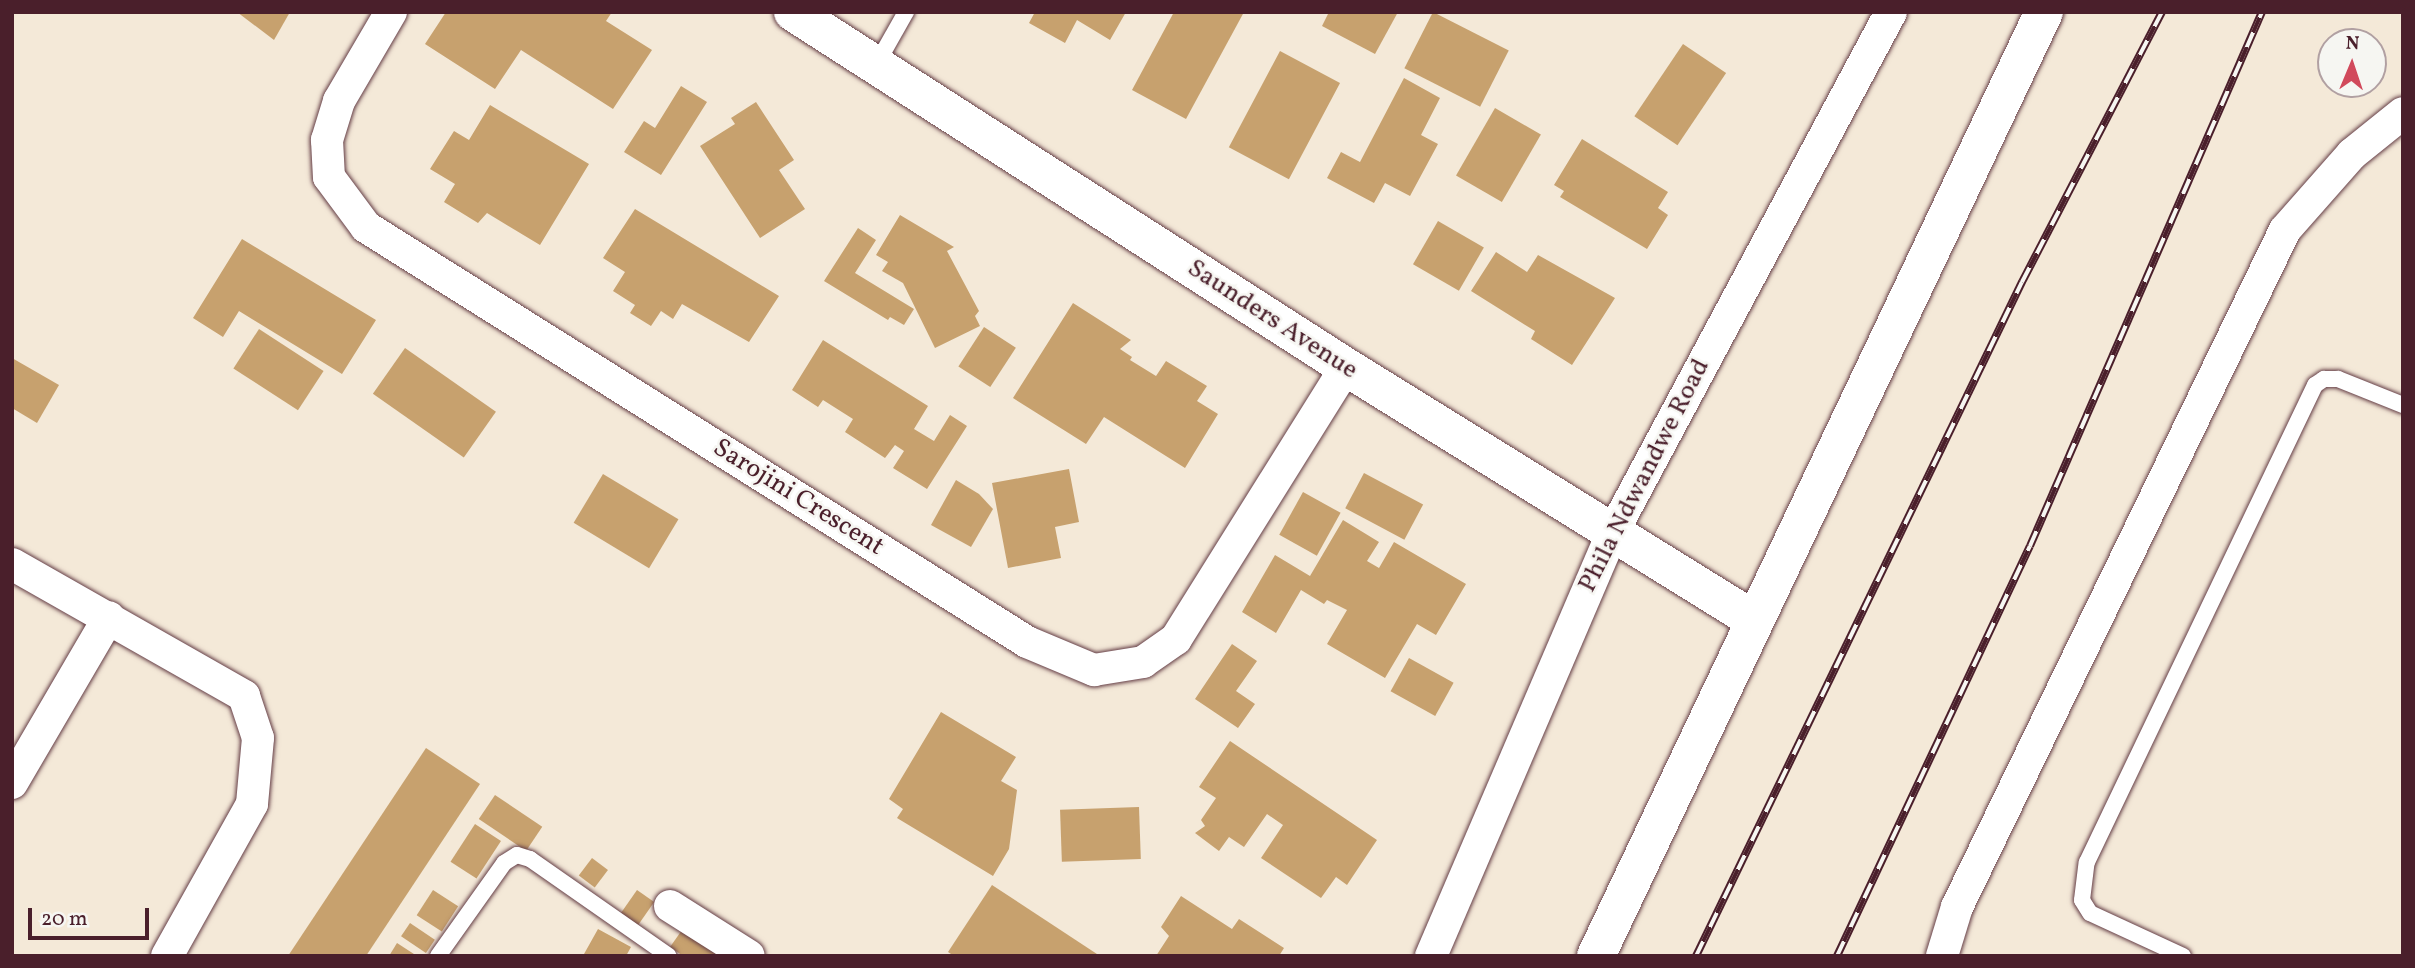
<!DOCTYPE html>
<style>
body{margin:0}
#map{position:relative;width:2415px;height:968px;overflow:hidden;background:#f4e9d8;font-family:Vollkorn,serif}
div>[style]{position:absolute}
.building>*{inset:0;background:#c7a16e;transform-origin:0 0}
.roads{filter:drop-shadow(0 0 2px #643d45) drop-shadow(0 0 2px #643d45)}
.lane>*{height:16px;margin:-8px;padding:0 8px;transform-origin:8px;border-radius:8px;background:#fff}
.street>*{height:32px;margin:-16px;padding:0 16px;transform-origin:16px;border-radius:16px;background:#fff}
.secondary>*{height:38px;margin:-19px;padding:0 19px;transform-origin:19px;border-radius:19px;background:#fff}
.rail>*{height:8px;margin-top:-4px;transform-origin:0;background:repeating-linear-gradient(90deg,#f6f6f2 0 16px,#4a1f2b 0 32px);box-sizing:border-box;border-block:2px solid #4a1f2b}
span{translate:-50% -50%;white-space:nowrap;text-align:center;line-height:1.15;-webkit-text-stroke:5px #f6f6f2;paint-order:stroke}
.street-label{font-size:26px;color:#4a1f2b}
.frame{position:absolute;inset:0;border:14px solid #4a1f2b;pointer-events:none}
.north{position:absolute;left:2317px;top:28px;width:70px;height:70px;box-sizing:border-box;background:#f6f6f2;border:2px solid #b1a0a2;border-radius:50%;rotate:2deg;font-size:19px;font-weight:700;line-height:28px;text-align:center;color:#4a1f2b}
.north::after{content:'';display:block;margin:auto;width:24px;height:32px;background:#d1495b;clip-path:polygon(50% 0,100% 100%,50% 72%,0 100%)}
.scale{position:absolute;left:28px;top:908px;width:121px;height:32px;box-sizing:border-box;border:4px solid #4a1f2b;border-top:0;padding-left:9px;font-size:21px;line-height:24px;white-space:nowrap;color:#4a1f2b;-webkit-text-stroke:5px #f6f6f2;paint-order:stroke}
</style>
<div id="map">
<div class="building">
<i style="clip-path:polygon(237px 12px,290px 12px,274px 40px)"></i>
<i style="clip-path:polygon(446px 12px,612px 12px,606px 21px,652px 50px,613px 109px,521px 50px,495px 89px,425px 44px)"></i>
<i style="clip-path:polygon(1035px 12px,1126px 12px,1110px 40px,1077px 20px,1065px 43px,1029px 23px)"></i>
<i style="clip-path:polygon(1174px 12px,1244px 12px,1186px 119px,1132px 90px)"></i>
<i style="clip-path:polygon(1329px 12px,1398px 12px,1375px 54px,1322px 26px)"></i>
<i style="left:1433px;top:12px;width:85px;height:63px;rotate:27deg"></i>
<i style="left:1683px;top:44px;width:52px;height:87px;rotate:34deg"></i>
<i style="left:1280px;top:51px;width:68px;height:109px;rotate:28deg"></i>
<i style="clip-path:polygon(1404px 78px,1440px 98px,1421px 135px,1438px 144px,1410px 196px,1385px 183px,1374px 203px,1327px 178px,1341px 152px,1360px 162px)"></i>
<i style="clip-path:polygon(681px 86px,707px 102px,661px 175px,624px 152px,644px 121px,655px 128px)"></i>
<i style="clip-path:polygon(756px 102px,794px 160px,779px 170px,805px 209px,760px 238px,700px 146px,735px 124px,731px 118px)"></i>
<i style="clip-path:polygon(490px 105px,589px 164px,540px 245px,487px 213px,478px 223px,444px 202px,455px 184px,430px 169px,454px 131px,469px 140px)"></i>
<i style="left:1495px;top:108px;width:53px;height:78px;rotate:30deg"></i>
<i style="clip-path:polygon(1582px 139px,1668px 192px,1658px 208px,1668px 215px,1647px 249px,1560px 197px,1564px 191px,1554px 185px)"></i>
<i style="clip-path:polygon(635px 209px,779px 296px,749px 342px,682px 304px,673px 319px,661px 311px,651px 326px,630px 313px,635px 305px,613px 291px,625px 272px,603px 258px)"></i>
<i style="clip-path:polygon(900px 215px,954px 247px,947px 251px,979px 311px,975px 316px,980px 326px,935px 348px,903px 283px,882px 271px,888px 262px,876px 255px)"></i>
<i style="left:1438px;top:221px;width:53px;height:50px;rotate:30deg"></i>
<i style="clip-path:polygon(858px 228px,876px 240px,855px 273px,914px 309px,904px 325px,890px 317px,888px 320px,824px 281px)"></i>
<i style="clip-path:polygon(242px 239px,376px 320px,342px 374px,239px 311px,223px 337px,193px 318px)"></i>
<i style="clip-path:polygon(1496px 252px,1527px 272px,1538px 255px,1615px 298px,1572px 365px,1531px 339px,1535px 331px,1471px 291px)"></i>
<i style="clip-path:polygon(1073px 303px,1131px 340px,1120px 349px,1132px 357px,1130px 360px,1156px 376px,1166px 361px,1207px 386px,1197px 401px,1218px 414px,1185px 468px,1104px 417px,1086px 444px,1013px 398px)"></i>
<i style="left:984px;top:327px;width:38px;height:47px;rotate:33deg"></i>
<i style="left:259px;top:329px;width:77px;height:47px;rotate:33deg"></i>
<i style="clip-path:polygon(823px 340px,928px 406px,914px 429px,934px 441px,950px 415px,967px 426px,927px 489px,893px 468px,904px 451px,895px 445px,885px 458px,845px 432px,853px 419px,823px 400px,818px 407px,792px 390px)"></i>
<i style="left:405px;top:348px;width:111px;height:56px;rotate:35deg"></i>
<i style="clip-path:polygon(12px 358px,59px 385px,37px 423px,12px 408px)"></i>
<i style="clip-path:polygon(1069px 469px,1079px 522px,1055px 527px,1061px 558px,1008px 568px,992px 483px)"></i>
<i style="left:1364px;top:473px;width:67px;height:40px;rotate:28deg"></i>
<i style="left:603px;top:474px;width:88px;height:57px;rotate:31deg"></i>
<i style="clip-path:polygon(956px 480px,979px 494px,993px 509px,971px 547px,931px 525px)"></i>
<i style="left:1303px;top:492px;width:43px;height:49px;rotate:29deg"></i>
<i style="clip-path:polygon(1343px 520px,1379px 542px,1367px 561px,1379px 568px,1394px 542px,1466px 584px,1436px 635px,1417px 624px,1385px 678px,1327px 644px,1347px 610px,1327px 600px,1324px 604px,1301px 590px,1276px 633px,1242px 612px,1275px 555px,1310px 576px)"></i>
<i style="clip-path:polygon(1232px 644px,1257px 661px,1236px 691px,1255px 704px,1238px 728px,1195px 699px)"></i>
<i style="left:1409px;top:658px;width:51px;height:38px;rotate:29deg"></i>
<i style="clip-path:polygon(941px 712px,1016px 757px,1001px 781px,1017px 790px,1009px 849px,993px 876px,897px 818px,903px 809px,889px 799px)"></i>
<i style="clip-path:polygon(1230px 741px,1377px 840px,1347px 885px,1336px 877px,1321px 898px,1261px 858px,1283px 825px,1267px 814px,1244px 847px,1229px 837px,1219px 851px,1195px 833px,1205px 826px,1201px 820px,1216px 798px,1199px 787px)"></i>
<i style="clip-path:polygon(426px 748px,480px 784px,366px 956px,288px 956px)"></i>
<i style="left:495px;top:795px;width:57px;height:29px;rotate:34deg"></i>
<i style="left:1139px;top:807px;width:52px;height:79px;rotate:88deg"></i>
<i style="left:475px;top:824px;width:31px;height:45px;rotate:33deg"></i>
<i style="left:592px;top:858px;width:20px;height:22px;rotate:37deg"></i>
<i style="clip-path:polygon(992px 885px,1100px 956px,954px 956px,948px 952px)"></i>
<i style="left:433px;top:890px;width:30px;height:30px;rotate:33deg"></i>
<i style="left:637px;top:890px;width:21px;height:28px;rotate:35deg"></i>
<i style="clip-path:polygon(1181px 896px,1232px 929px,1239px 919px,1284px 948px,1279px 956px,1156px 956px,1169px 936px,1161px 927px)"></i>
<i style="left:410px;top:923px;width:30px;height:16px;rotate:34deg"></i>
<i style="clip-path:polygon(687px 923px,734px 956px,683px 956px,670px 947px)"></i>
<i style="clip-path:polygon(598px 929px,631px 947px,626px 956px,579px 956px,584px 954px)"></i>
<i style="clip-path:polygon(397px 943px,417px 956px,389px 956px)"></i>
</div>
<div class="roads">
<div class="lane">
<i style="left:876px;top:65px;width:61px;rotate:-60.5deg"></i>
<i style="left:438px;top:956px;width:114px;rotate:-54.6deg"></i>
<i style="left:504px;top:863px;width:15px;rotate:-32deg"></i>
<i style="left:517px;top:855px;width:14px;rotate:17deg"></i>
<i style="left:530px;top:859px;width:169px;rotate:34.9deg"></i>
<i style="left:2183px;top:956px;width:102px;rotate:-155.2deg"></i>
<i style="left:2090px;top:913px;width:15px;rotate:-122deg"></i>
<i style="left:2082px;top:900px;width:38px;rotate:-83deg"></i>
<i style="left:2087px;top:862px;width:529px;rotate:-64.45deg"></i>
<i style="left:2315px;top:385px;width:11px;rotate:-34deg"></i>
<i style="left:2324px;top:379px;width:14px"></i>
<i style="left:2338px;top:379px;width:70px;rotate:21.8deg"></i>
</div>
<div class="street">
<i style="left:391px;top:12px;width:103px;rotate:120.3deg"></i>
<i style="left:339px;top:101px;width:41px;rotate:107.1deg"></i>
<i style="left:327px;top:140px;width:37px;rotate:87deg"></i>
<i style="left:329px;top:177px;width:62px;rotate:53.5deg"></i>
<i style="left:366px;top:227px;width:780px;rotate:32.12deg"></i>
<i style="left:1027px;top:642px;width:73px;rotate:22.7deg"></i>
<i style="left:1094px;top:670px;width:50px;rotate:-9.3deg"></i>
<i style="left:1143px;top:662px;width:40px;rotate:-34.9deg"></i>
<i style="left:1176px;top:639px;width:321px;rotate:-58deg"></i>
<i style="left:12px;top:564px;width:267px;rotate:29.6deg"></i>
<i style="left:244px;top:696px;width:44px;rotate:71.6deg"></i>
<i style="left:258px;top:738px;width:66px;rotate:95.2deg"></i>
<i style="left:252px;top:804px;width:174px;rotate:119.2deg"></i>
<i style="left:12px;top:783px;width:192px;rotate:-59.7deg"></i>
<i style="left:670px;top:906px;width:93px;rotate:32.3deg"></i>
<i style="left:1431px;top:956px;width:464px;rotate:-66.8deg"></i>
<i style="left:1614px;top:530px;width:587px;rotate:-61.86deg"></i>
<i style="left:1942px;top:956px;width:51px;rotate:-73deg"></i>
<i style="left:1957px;top:907px;width:752px;rotate:-64.15deg"></i>
<i style="left:2285px;top:230px;width:101px;rotate:-48.6deg"></i>
<i style="left:2352px;top:154px;width:65px;rotate:-38.8deg"></i>
</div>
<div class="secondary">
<i style="left:793px;top:12px;width:657px;rotate:32.7deg"></i>
<i style="left:1346px;top:367px;width:481px;rotate:31.8deg"></i>
<i style="left:1596px;top:956px;width:1045px;rotate:-64.61deg"></i>
</div>
</div>
<div class="rail">
<i style="left:1696px;top:956px;width:749px;rotate:-64.19deg"></i>
<i style="left:2022px;top:282px;width:304px;rotate:-62.6deg"></i>
<i style="left:1837px;top:956px;width:453px;rotate:-64.8deg"></i>
<i style="left:2030px;top:546px;width:582px;rotate:-66.52deg"></i>
</div>
<div class="street-label">
<span style="left:1272px;top:320px;rotate:33deg">Saunders Avenue</span>
<span style="left:1645px;top:476px;rotate:-63deg">Phila Ndwandwe Road</span>
<span style="left:798px;top:498px;rotate:32deg">Sarojini Crescent</span>
</div>
<div class="frame"></div>
<div class="north">N</div>
<div class="scale">20 m</div>
</div>
